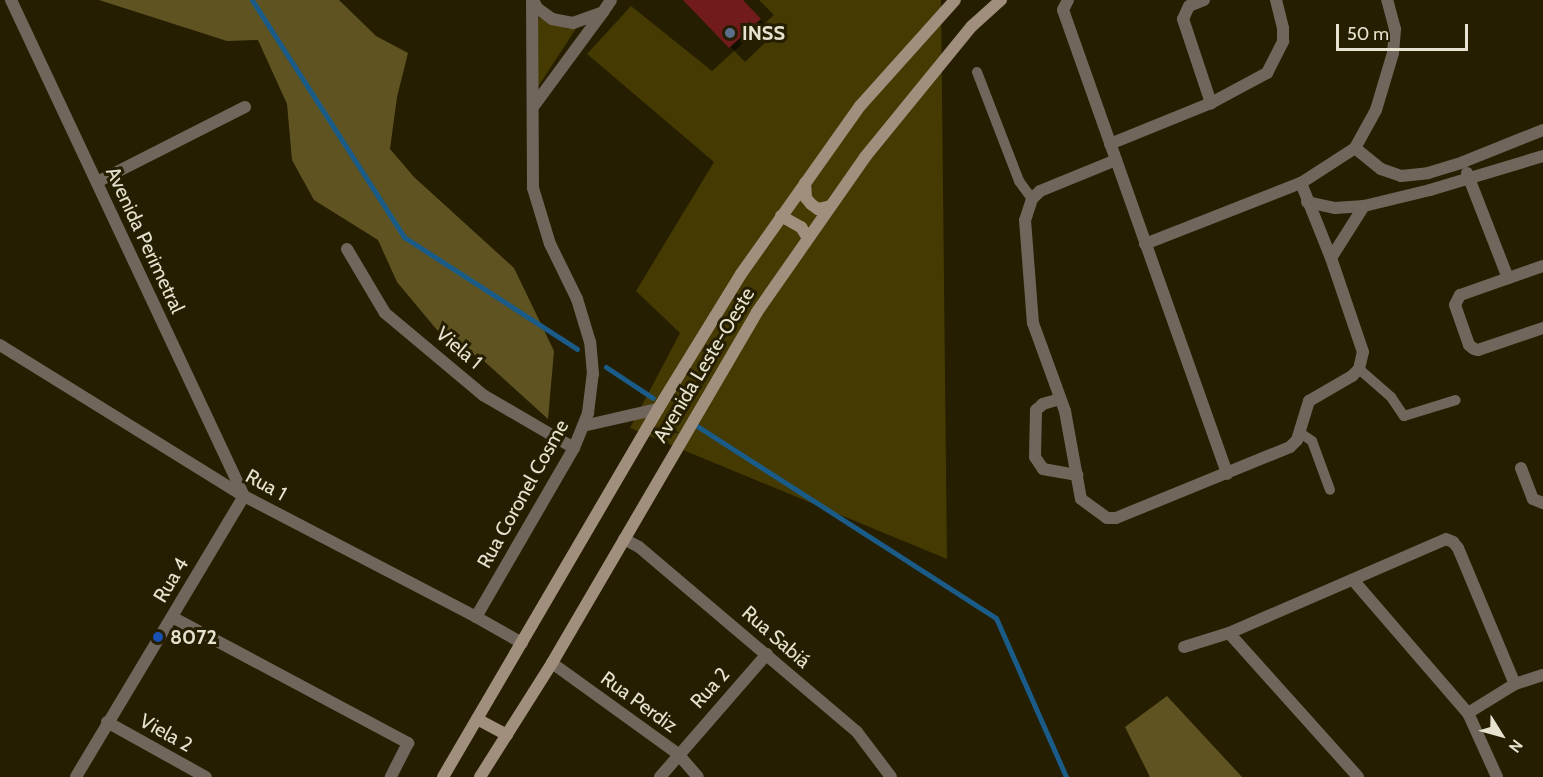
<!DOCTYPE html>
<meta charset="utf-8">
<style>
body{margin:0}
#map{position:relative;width:1543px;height:777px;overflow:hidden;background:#251e00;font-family:Cabin,sans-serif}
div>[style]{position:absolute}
.green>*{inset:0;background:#443a02}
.forest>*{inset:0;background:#5f5421}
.shadow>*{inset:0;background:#0007}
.stream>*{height:5px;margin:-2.5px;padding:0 2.5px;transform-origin:2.5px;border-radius:2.5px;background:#1a5c87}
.building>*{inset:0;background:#711b1c}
.service>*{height:10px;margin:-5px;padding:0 5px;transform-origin:5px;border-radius:5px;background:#71665b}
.minor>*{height:12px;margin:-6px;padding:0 6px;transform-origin:6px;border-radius:6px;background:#71665b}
.tertiary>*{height:12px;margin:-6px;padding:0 6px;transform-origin:6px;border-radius:6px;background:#71665b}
.secondary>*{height:12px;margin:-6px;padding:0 6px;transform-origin:6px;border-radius:6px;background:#a18f7d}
.dots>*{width:16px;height:16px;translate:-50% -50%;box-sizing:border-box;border:3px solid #251e00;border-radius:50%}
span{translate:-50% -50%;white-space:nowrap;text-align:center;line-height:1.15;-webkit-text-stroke:6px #251e00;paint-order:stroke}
.poi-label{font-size:20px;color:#e5e2cf;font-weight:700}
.left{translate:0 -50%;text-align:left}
.street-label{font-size:20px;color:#e5e2cf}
.north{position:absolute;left:1471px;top:705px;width:60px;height:60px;-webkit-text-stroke:4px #251e00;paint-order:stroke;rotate:127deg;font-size:16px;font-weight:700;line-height:24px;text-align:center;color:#e5e2cf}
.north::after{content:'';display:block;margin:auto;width:21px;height:27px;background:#e5e2cf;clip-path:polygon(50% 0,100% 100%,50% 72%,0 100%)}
.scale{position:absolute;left:1336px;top:24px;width:132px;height:27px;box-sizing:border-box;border:3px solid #e5e2cf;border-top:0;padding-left:8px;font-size:18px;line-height:21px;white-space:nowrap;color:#e5e2cf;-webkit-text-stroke:4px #251e00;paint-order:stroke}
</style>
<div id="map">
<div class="green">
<i style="clip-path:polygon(759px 0,941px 0,947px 559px,630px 428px,680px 333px,636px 291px,714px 162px,587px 54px,631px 6px,712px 71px,774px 15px)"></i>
<i style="clip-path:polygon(537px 17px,568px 29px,577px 27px,536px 90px)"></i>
</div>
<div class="forest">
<i style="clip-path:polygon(99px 0,339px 0,376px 36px,408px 53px,397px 97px,390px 149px,414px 177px,514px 268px,554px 351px,548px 419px,484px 361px,437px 330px,397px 282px,378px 240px,314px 200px,292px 160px,287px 104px,258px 40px,227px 41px)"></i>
<i style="clip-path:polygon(1167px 696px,1242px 777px,1150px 777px,1125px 727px)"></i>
</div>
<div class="shadow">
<i style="clip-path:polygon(685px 0,741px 0,774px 34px,745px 62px)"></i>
</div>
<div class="stream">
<i style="left:252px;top:0;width:282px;rotate:57.3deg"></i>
<i style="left:404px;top:237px;width:206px;rotate:32.9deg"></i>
<i style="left:606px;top:367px;width:56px;rotate:33.4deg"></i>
<i style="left:697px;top:426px;width:355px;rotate:32.7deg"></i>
<i style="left:996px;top:618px;width:174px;rotate:66.2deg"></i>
</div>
<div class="building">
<i style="clip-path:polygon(683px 0,743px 0,761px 19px,729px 48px)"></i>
</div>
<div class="service">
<i style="left:977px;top:72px;width:117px;rotate:68.9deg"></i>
<i style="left:1019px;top:181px;width:22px;rotate:54deg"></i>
<i style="left:1359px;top:369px;width:43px;rotate:41.2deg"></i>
<i style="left:1391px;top:397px;width:23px;rotate:56deg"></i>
<i style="left:1404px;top:416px;width:54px;rotate:-17.1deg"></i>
<i style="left:1299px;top:432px;width:16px;rotate:35deg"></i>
<i style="left:1312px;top:441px;width:52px;rotate:69.8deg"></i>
</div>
<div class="minor">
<i style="left:11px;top:0;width:548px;rotate:64.84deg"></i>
<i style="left:244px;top:496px;width:327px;rotate:120.9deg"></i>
<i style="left:533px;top:0;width:9px;rotate:63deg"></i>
<i style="left:537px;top:8px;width:19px;rotate:36deg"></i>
<i style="left:552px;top:19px;width:21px;rotate:11deg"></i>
<i style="left:573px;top:23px;width:32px;rotate:-20deg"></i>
<i style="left:603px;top:12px;width:14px;rotate:-56deg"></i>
<i style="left:1068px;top:0;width:11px;rotate:117deg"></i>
<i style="left:1063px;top:10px;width:492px;rotate:70.5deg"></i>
<i style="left:1204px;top:0;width:16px;rotate:158deg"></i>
<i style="left:1189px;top:6px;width:14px;rotate:115deg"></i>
<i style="left:1183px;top:19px;width:89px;rotate:71.6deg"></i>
<i style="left:1110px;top:144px;width:109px;rotate:-22.1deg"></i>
<i style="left:1211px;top:103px;width:64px;rotate:-28.2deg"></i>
<i style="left:1267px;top:73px;width:36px;rotate:-63deg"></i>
<i style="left:1283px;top:41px;width:13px;rotate:-90deg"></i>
<i style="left:1283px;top:28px;width:29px;rotate:-104deg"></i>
<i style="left:1355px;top:148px;width:33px;rotate:39deg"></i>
<i style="left:1381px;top:169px;width:21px;rotate:19deg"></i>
<i style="left:1401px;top:176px;width:27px;rotate:-6deg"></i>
<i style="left:1428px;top:173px;width:37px;rotate:-17deg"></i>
<i style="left:1463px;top:162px;width:86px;rotate:-21.8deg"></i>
<i style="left:1116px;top:160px;width:82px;rotate:157.8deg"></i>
<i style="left:1040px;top:191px;width:11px;rotate:135deg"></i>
<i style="left:1032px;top:199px;width:22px;rotate:108deg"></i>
<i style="left:1025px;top:220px;width:103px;rotate:85.6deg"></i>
<i style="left:1033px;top:323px;width:94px;rotate:70deg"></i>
<i style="left:1065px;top:411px;width:89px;rotate:79.7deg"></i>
<i style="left:1081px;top:499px;width:32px;rotate:36deg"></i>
<i style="left:1107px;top:518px;width:9px"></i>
<i style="left:1116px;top:518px;width:188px;rotate:-22.2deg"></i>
<i style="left:1290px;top:447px;width:10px;rotate:-45deg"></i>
<i style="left:1297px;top:440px;width:41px;rotate:-72.9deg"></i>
<i style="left:1309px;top:401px;width:50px;rotate:-30.2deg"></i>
<i style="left:1352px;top:376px;width:10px;rotate:-45deg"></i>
<i style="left:1359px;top:369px;width:17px;rotate:-77deg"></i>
<i style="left:1363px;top:352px;width:99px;rotate:-108.8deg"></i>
<i style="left:1331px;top:258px;width:81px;rotate:-111.8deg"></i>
<i style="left:1467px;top:173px;width:113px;rotate:68.7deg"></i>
<i style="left:97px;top:182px;width:166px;rotate:-26.9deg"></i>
<i style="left:1307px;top:202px;width:29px;rotate:12deg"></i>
<i style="left:1335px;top:208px;width:29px;rotate:-4deg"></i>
<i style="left:1364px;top:206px;width:68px;rotate:-13.6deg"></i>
<i style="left:1430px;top:190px;width:118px;rotate:-16.7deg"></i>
<i style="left:1145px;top:244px;width:168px;rotate:-21.4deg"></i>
<i style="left:1301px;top:183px;width:64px;rotate:-32.9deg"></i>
<i style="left:1355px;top:148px;width:43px;rotate:-61.1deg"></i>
<i style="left:1376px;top:110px;width:59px;rotate:-73.4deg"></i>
<i style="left:1393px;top:53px;width:24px;rotate:-85deg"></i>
<i style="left:1395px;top:29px;width:30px;rotate:-105deg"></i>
<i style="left:347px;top:249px;width:74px;rotate:59.3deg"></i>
<i style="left:385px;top:313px;width:128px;rotate:39.9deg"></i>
<i style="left:483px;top:395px;width:105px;rotate:30.2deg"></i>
<i style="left:1331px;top:258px;width:62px;rotate:-57.6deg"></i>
<i style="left:1543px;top:266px;width:88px;rotate:160.7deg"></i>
<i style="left:1460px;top:295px;width:11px;rotate:117deg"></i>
<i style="left:1455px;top:305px;width:42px;rotate:70.7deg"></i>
<i style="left:1469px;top:345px;width:6px;rotate:39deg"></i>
<i style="left:1474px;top:349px;width:4px;rotate:14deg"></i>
<i style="left:1478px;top:350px;width:69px;rotate:-18.7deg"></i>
<i style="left:0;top:345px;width:287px;rotate:31.8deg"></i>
<i style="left:244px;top:496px;width:262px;rotate:27.5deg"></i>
<i style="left:1060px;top:399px;width:18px;rotate:164deg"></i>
<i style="left:1043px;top:404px;width:9px;rotate:139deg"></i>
<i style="left:1036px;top:410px;width:47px;rotate:91.2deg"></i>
<i style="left:1035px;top:457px;width:14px;rotate:56deg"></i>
<i style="left:1043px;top:469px;width:35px;rotate:10deg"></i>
<i style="left:583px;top:426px;width:77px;rotate:-12.8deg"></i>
<i style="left:1521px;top:468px;width:33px;rotate:69deg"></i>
<i style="left:1533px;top:499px;width:11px;rotate:22deg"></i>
<i style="left:624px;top:539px;width:17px;rotate:28deg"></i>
<i style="left:639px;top:547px;width:286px;rotate:40.3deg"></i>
<i style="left:857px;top:732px;width:56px;rotate:52.9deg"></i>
<i style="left:1353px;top:580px;width:176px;rotate:49.2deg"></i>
<i style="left:1468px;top:713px;width:55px;rotate:-31.7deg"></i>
<i style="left:1515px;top:684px;width:29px;rotate:-18deg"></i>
<i style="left:172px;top:617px;width:268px;rotate:28.1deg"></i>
<i style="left:408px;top:743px;width:38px;rotate:117deg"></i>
<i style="left:1229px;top:633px;width:193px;rotate:48.1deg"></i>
<i style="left:1184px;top:647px;width:47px;rotate:-17.3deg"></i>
<i style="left:1229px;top:633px;width:236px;rotate:-23.4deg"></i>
<i style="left:1446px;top:539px;width:8px;rotate:23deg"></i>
<i style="left:1453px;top:542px;width:8px;rotate:50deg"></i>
<i style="left:1458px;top:548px;width:147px;rotate:67.3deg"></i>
<i style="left:552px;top:663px;width:155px;rotate:35.8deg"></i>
<i style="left:678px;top:754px;width:30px;rotate:49deg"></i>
<i style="left:1468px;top:713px;width:70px;rotate:65.6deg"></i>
<i style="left:107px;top:722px;width:113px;rotate:29.1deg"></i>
<i style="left:660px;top:777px;width:163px;rotate:-49deg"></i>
</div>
<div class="tertiary">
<i style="left:533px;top:107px;width:118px;rotate:-53.6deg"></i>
<i style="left:522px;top:643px;width:53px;rotate:-150.5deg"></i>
<i style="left:476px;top:617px;width:195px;rotate:-59.9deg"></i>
<i style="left:574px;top:448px;width:38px;rotate:-68deg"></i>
<i style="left:588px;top:413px;width:39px;rotate:-83deg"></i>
<i style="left:593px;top:374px;width:32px;rotate:-95deg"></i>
<i style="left:590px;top:342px;width:45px;rotate:-106.8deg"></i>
<i style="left:577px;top:299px;width:61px;rotate:-116.1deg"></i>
<i style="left:550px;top:244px;width:59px;rotate:-106.9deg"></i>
<i style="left:533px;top:188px;width:188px;rotate:-90.3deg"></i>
</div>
<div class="secondary">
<i style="left:805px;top:183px;width:15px;rotate:86deg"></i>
<i style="left:806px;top:198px;width:8px;rotate:50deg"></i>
<i style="left:811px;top:204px;width:9px;rotate:36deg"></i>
<i style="left:818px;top:209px;width:13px;rotate:-13deg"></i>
<i style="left:781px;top:216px;width:23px;rotate:29deg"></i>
<i style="left:801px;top:227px;width:13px;rotate:58deg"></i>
<i style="left:477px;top:719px;width:34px;rotate:28deg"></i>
<i style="left:443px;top:777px;width:426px;rotate:-59.7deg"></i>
<i style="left:658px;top:409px;width:158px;rotate:-58.4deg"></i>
<i style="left:741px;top:274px;width:206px;rotate:-54.7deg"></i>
<i style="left:860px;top:106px;width:142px;rotate:-48.1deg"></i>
<i style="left:480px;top:777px;width:135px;rotate:-57.7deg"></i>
<i style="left:552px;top:663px;width:406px;rotate:-59.7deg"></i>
<i style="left:757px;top:312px;width:189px;rotate:-55.1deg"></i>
<i style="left:865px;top:157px;width:169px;rotate:-50.8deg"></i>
<i style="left:972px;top:26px;width:39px;rotate:-42deg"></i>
</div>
<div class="dots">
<i style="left:730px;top:33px;background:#5c6f8a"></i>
<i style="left:158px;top:637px;background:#1a4fb4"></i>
</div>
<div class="poi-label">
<span class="left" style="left:742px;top:33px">INSS</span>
<span class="left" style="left:170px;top:637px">8072</span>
</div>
<div class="street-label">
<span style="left:145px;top:240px;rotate:65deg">Avenida Perimetral</span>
<span style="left:459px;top:348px;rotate:40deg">Viela 1</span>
<span style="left:704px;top:365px;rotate:-59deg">Avenida Leste-Oeste</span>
<span style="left:266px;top:485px;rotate:29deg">Rua 1</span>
<span style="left:523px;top:494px;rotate:-61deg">Rua Coronel Cosme</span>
<span style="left:171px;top:580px;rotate:-59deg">Rua 4</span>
<span style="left:776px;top:637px;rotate:41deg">Rua Sabiá</span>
<span style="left:710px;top:688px;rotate:-48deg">Rua 2</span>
<span style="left:639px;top:702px;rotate:36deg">Rua Perdiz</span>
<span style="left:166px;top:733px;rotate:29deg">Viela 2</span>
</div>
<div class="north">N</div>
<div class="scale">50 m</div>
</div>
